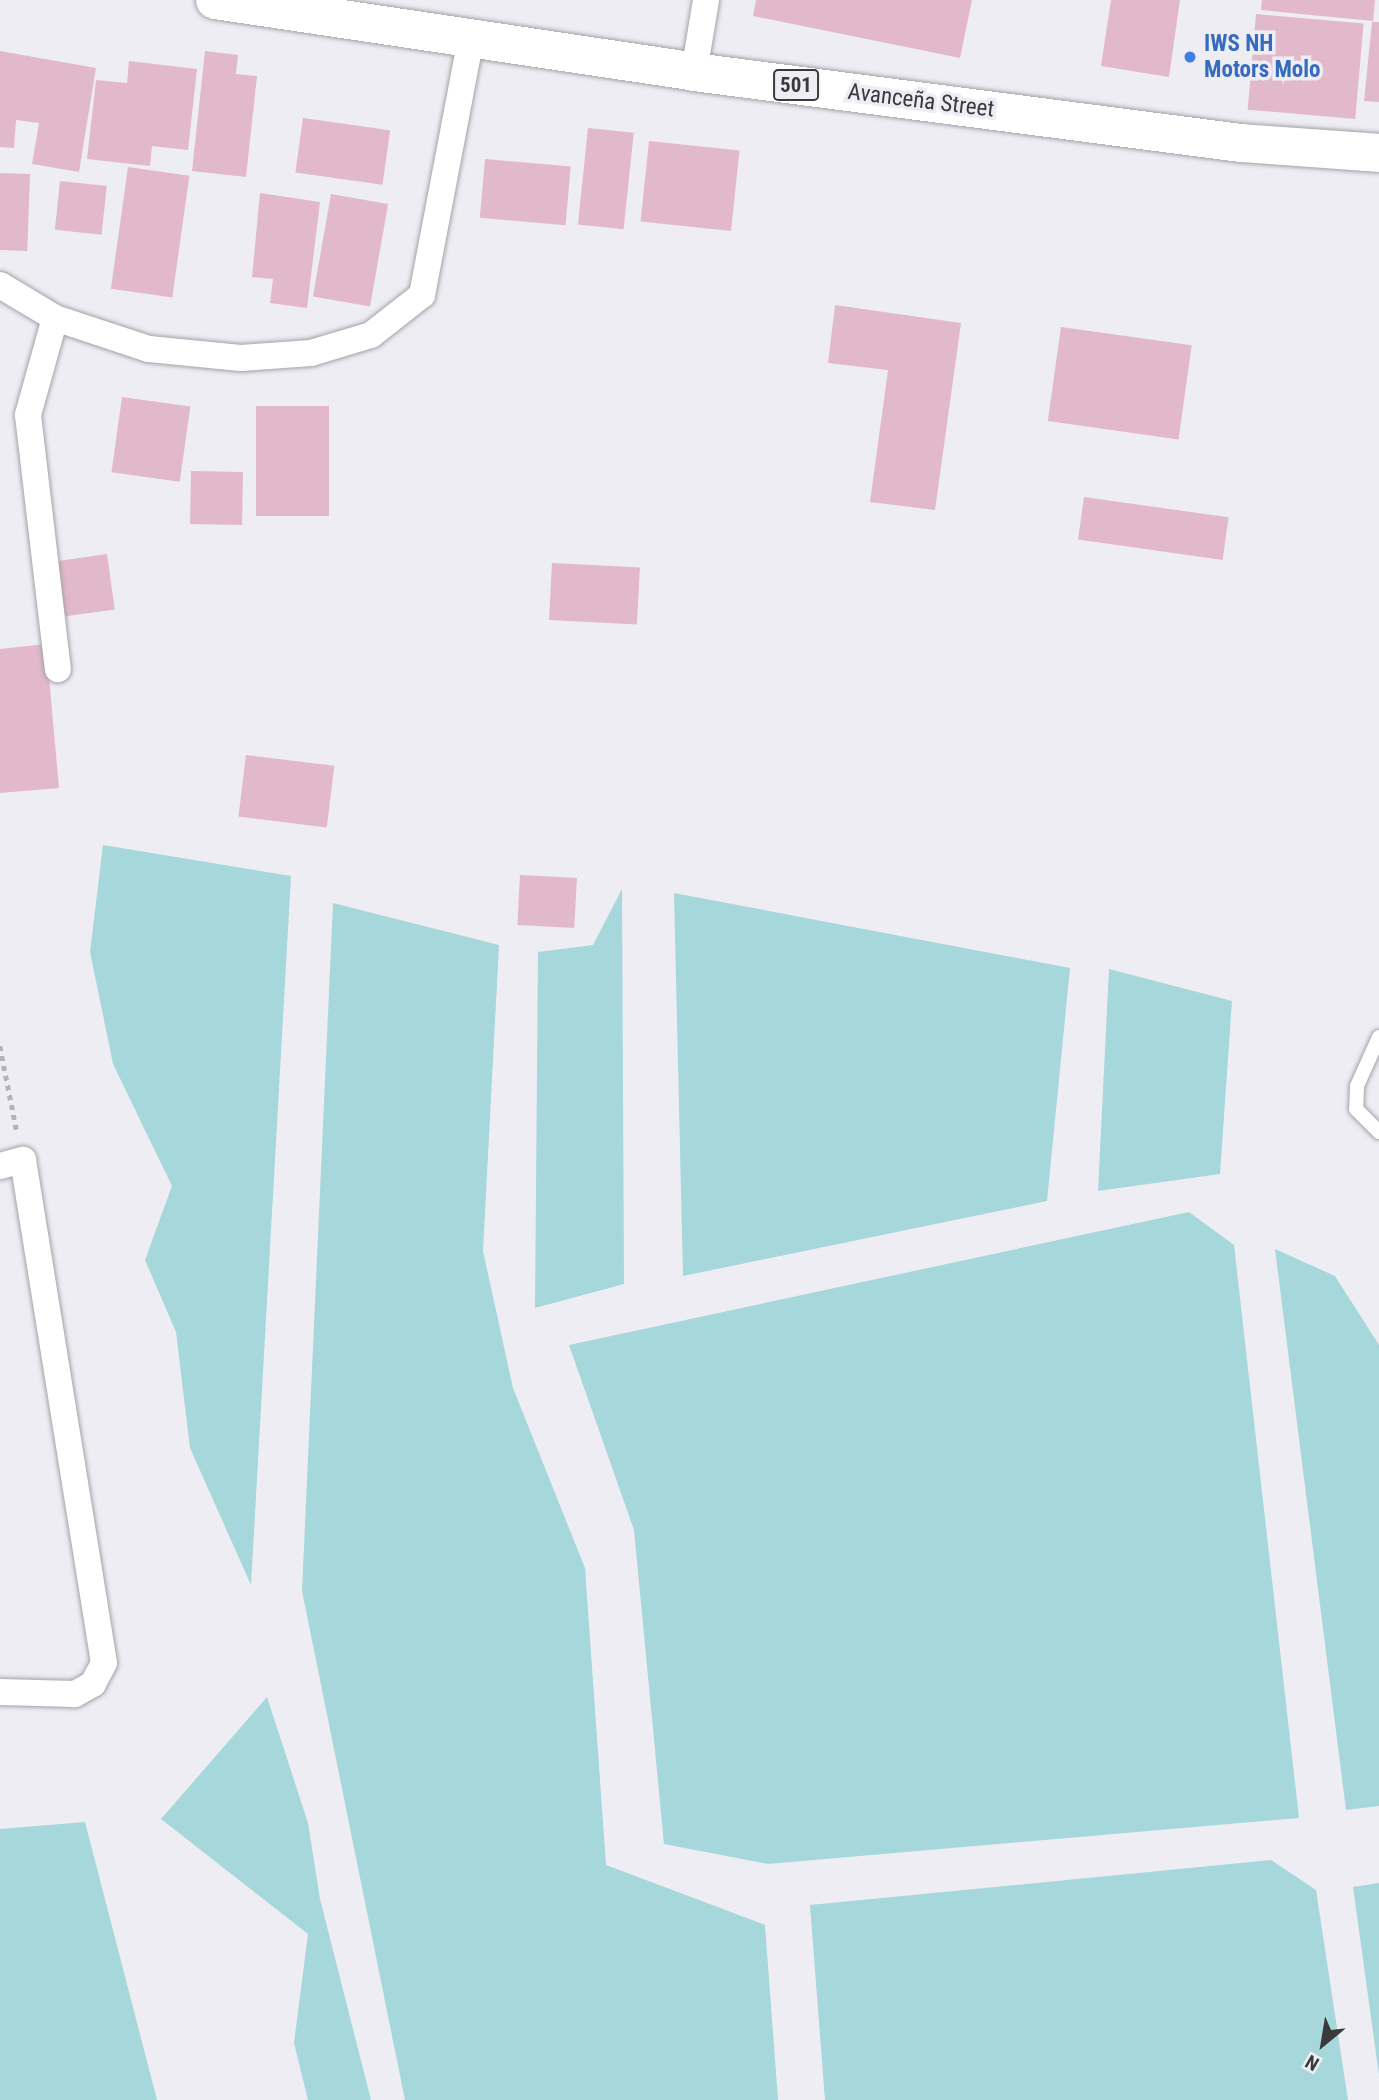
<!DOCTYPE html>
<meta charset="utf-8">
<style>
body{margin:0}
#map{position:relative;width:1379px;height:2100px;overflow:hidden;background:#efedf4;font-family:"Roboto Condensed",sans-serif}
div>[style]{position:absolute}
.water>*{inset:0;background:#a6d7da}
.building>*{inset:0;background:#e1b9ca;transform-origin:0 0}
.path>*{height:4.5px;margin-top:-2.25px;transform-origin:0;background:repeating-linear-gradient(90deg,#b4b3b8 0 5px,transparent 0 10px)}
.roads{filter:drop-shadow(0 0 2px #a4a2a8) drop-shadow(0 0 2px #a4a2a8)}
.service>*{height:14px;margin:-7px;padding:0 7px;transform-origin:7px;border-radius:7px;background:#fff}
.minor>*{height:26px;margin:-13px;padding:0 13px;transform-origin:13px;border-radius:13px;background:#fff}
.primary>*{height:38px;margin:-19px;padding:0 19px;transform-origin:19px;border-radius:19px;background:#fff}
.dots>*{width:19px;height:19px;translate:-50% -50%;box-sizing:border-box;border:4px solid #efedf4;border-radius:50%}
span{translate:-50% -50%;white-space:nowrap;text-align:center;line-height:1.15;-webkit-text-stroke:7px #efedf4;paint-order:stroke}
.shield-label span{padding:2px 5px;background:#efedf4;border:2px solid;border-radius:5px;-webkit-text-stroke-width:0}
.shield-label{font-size:21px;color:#3a393c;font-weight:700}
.shop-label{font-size:23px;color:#366cbe;font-weight:700}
.left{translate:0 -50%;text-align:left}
.street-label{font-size:23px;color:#3a393c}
.north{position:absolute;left:1288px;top:2009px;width:70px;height:70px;-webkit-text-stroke:5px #efedf4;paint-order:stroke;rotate:210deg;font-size:19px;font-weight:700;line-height:28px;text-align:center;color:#3a393c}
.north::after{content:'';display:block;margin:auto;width:24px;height:32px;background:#3a393c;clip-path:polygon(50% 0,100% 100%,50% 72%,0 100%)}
</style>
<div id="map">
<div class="water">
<i style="clip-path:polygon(103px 845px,291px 876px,251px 1585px,190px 1448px,176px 1332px,145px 1260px,172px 1186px,113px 1064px,90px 952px)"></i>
<i style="clip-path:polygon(622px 889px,624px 1284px,535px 1308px,538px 952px,593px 945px)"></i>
<i style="clip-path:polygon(674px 893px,1070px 968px,1047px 1201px,683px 1276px)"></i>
<i style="clip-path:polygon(333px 903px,499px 945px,483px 1251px,513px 1388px,585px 1568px,606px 1865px,765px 1925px,778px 2100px,405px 2100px,302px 1591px)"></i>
<i style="clip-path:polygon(1109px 969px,1232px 1001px,1220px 1174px,1098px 1191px)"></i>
<i style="clip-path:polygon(1189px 1212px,1234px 1245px,1299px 1818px,768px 1864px,664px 1844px,634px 1530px,569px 1345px)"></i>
<i style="clip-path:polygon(1275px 1249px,1335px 1276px,1379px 1345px,1379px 1806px,1346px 1810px)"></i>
<i style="clip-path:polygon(267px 1697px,308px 1823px,320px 1899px,371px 2100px,308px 2100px,294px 2043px,308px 1934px,161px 1819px)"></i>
<i style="clip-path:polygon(85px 1822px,157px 2100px,0 2100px,0 1829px)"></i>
<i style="clip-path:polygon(1271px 1860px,1316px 1890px,1348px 2100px,825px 2100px,810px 1905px)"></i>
<i style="clip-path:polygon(1379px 1883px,1379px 2075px,1353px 1887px)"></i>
</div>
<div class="building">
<i style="clip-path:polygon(756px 0,972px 0,960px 58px,753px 16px)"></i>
<i style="clip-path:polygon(1111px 0,1180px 0,1169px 77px,1101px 66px)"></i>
<i style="clip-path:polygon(1262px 0,1375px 0,1373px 21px,1261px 10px)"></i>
<i style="left:1256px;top:14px;width:108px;height:96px;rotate:5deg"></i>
<i style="clip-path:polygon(1372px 22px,1379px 22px,1379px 102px,1364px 101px)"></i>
<i style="clip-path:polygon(0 51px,96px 68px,79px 172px,32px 164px,39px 123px,16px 120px,14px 148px,0 147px)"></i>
<i style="clip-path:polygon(205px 51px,238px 55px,236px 74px,257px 76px,246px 177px,192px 171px)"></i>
<i style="clip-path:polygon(129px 61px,197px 69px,188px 150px,152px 146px,150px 166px,87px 159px,96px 80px,127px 83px)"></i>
<i style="left:303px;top:118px;width:88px;height:55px;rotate:8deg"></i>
<i style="left:588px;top:128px;width:46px;height:97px;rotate:6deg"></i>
<i style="left:649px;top:141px;width:91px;height:81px;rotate:6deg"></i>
<i style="left:485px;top:159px;width:86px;height:59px;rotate:5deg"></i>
<i style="left:128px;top:167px;width:62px;height:123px;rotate:8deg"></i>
<i style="left:0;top:173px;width:30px;height:77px;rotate:2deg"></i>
<i style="left:60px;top:181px;width:47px;height:49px;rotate:6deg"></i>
<i style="clip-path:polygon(260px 193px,320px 202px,307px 308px,270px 303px,273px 279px,252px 277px)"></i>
<i style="left:331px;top:194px;width:58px;height:104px;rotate:10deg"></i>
<i style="clip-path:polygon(835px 305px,961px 323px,935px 510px,870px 502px,888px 370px,828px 363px)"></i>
<i style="left:1061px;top:327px;width:132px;height:95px;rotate:8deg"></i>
<i style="left:122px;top:397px;width:69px;height:76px;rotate:8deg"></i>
<i style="left:256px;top:406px;width:73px;height:110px"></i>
<i style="left:191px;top:471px;width:52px;height:53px;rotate:1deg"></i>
<i style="left:1084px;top:497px;width:146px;height:43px;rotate:8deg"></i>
<i style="left:107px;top:554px;width:56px;height:53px;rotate:82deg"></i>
<i style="left:552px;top:563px;width:88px;height:57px;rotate:3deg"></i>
<i style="clip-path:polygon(46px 644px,59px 788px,0 793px,0 649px)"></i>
<i style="left:246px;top:755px;width:89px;height:62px;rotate:7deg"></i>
<i style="left:520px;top:875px;width:57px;height:50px;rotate:3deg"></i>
</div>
<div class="path">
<i style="left:0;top:1046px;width:88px;rotate:78.8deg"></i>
</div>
<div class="roads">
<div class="service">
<i style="left:1379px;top:1037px;width:54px;rotate:114.2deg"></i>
<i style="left:1357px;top:1086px;width:23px;rotate:92deg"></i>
<i style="left:1356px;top:1109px;width:33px;rotate:45deg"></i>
</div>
<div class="minor">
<i style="left:694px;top:72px;width:73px;rotate:-80.5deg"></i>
<i style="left:0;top:285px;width:64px;rotate:31deg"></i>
<i style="left:55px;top:318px;width:99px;rotate:18.3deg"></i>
<i style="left:149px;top:349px;width:92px;rotate:5.6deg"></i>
<i style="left:241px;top:358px;width:70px;rotate:-4.1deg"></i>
<i style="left:311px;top:353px;width:63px;rotate:-16.7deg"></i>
<i style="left:371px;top:335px;width:65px;rotate:-38.1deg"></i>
<i style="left:422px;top:295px;width:262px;rotate:-79.2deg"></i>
<i style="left:55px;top:318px;width:101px;rotate:105.6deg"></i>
<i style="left:28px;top:415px;width:256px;rotate:83.3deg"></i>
<i style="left:0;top:1166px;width:24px;rotate:-15deg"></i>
<i style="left:23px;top:1160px;width:509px;rotate:80.85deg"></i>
<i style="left:104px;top:1663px;width:24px;rotate:118deg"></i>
<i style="left:93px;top:1684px;width:21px;rotate:151deg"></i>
<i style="left:75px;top:1694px;width:75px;rotate:-178.5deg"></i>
</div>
<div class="primary">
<i style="left:215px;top:0;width:484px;rotate:8.5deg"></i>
<i style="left:694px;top:72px;width:552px;rotate:7.4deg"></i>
<i style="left:1241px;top:143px;width:138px;rotate:4.1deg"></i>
</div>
</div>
<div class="dots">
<i style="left:1190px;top:57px;background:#3f7fe0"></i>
</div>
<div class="shield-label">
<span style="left:796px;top:85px">501</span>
</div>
<div class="shop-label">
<span class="left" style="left:1204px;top:57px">IWS NH<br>Motors Molo</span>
</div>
<div class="street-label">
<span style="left:921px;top:101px;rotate:7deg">Avanceña Street</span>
</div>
<div class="north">N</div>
</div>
